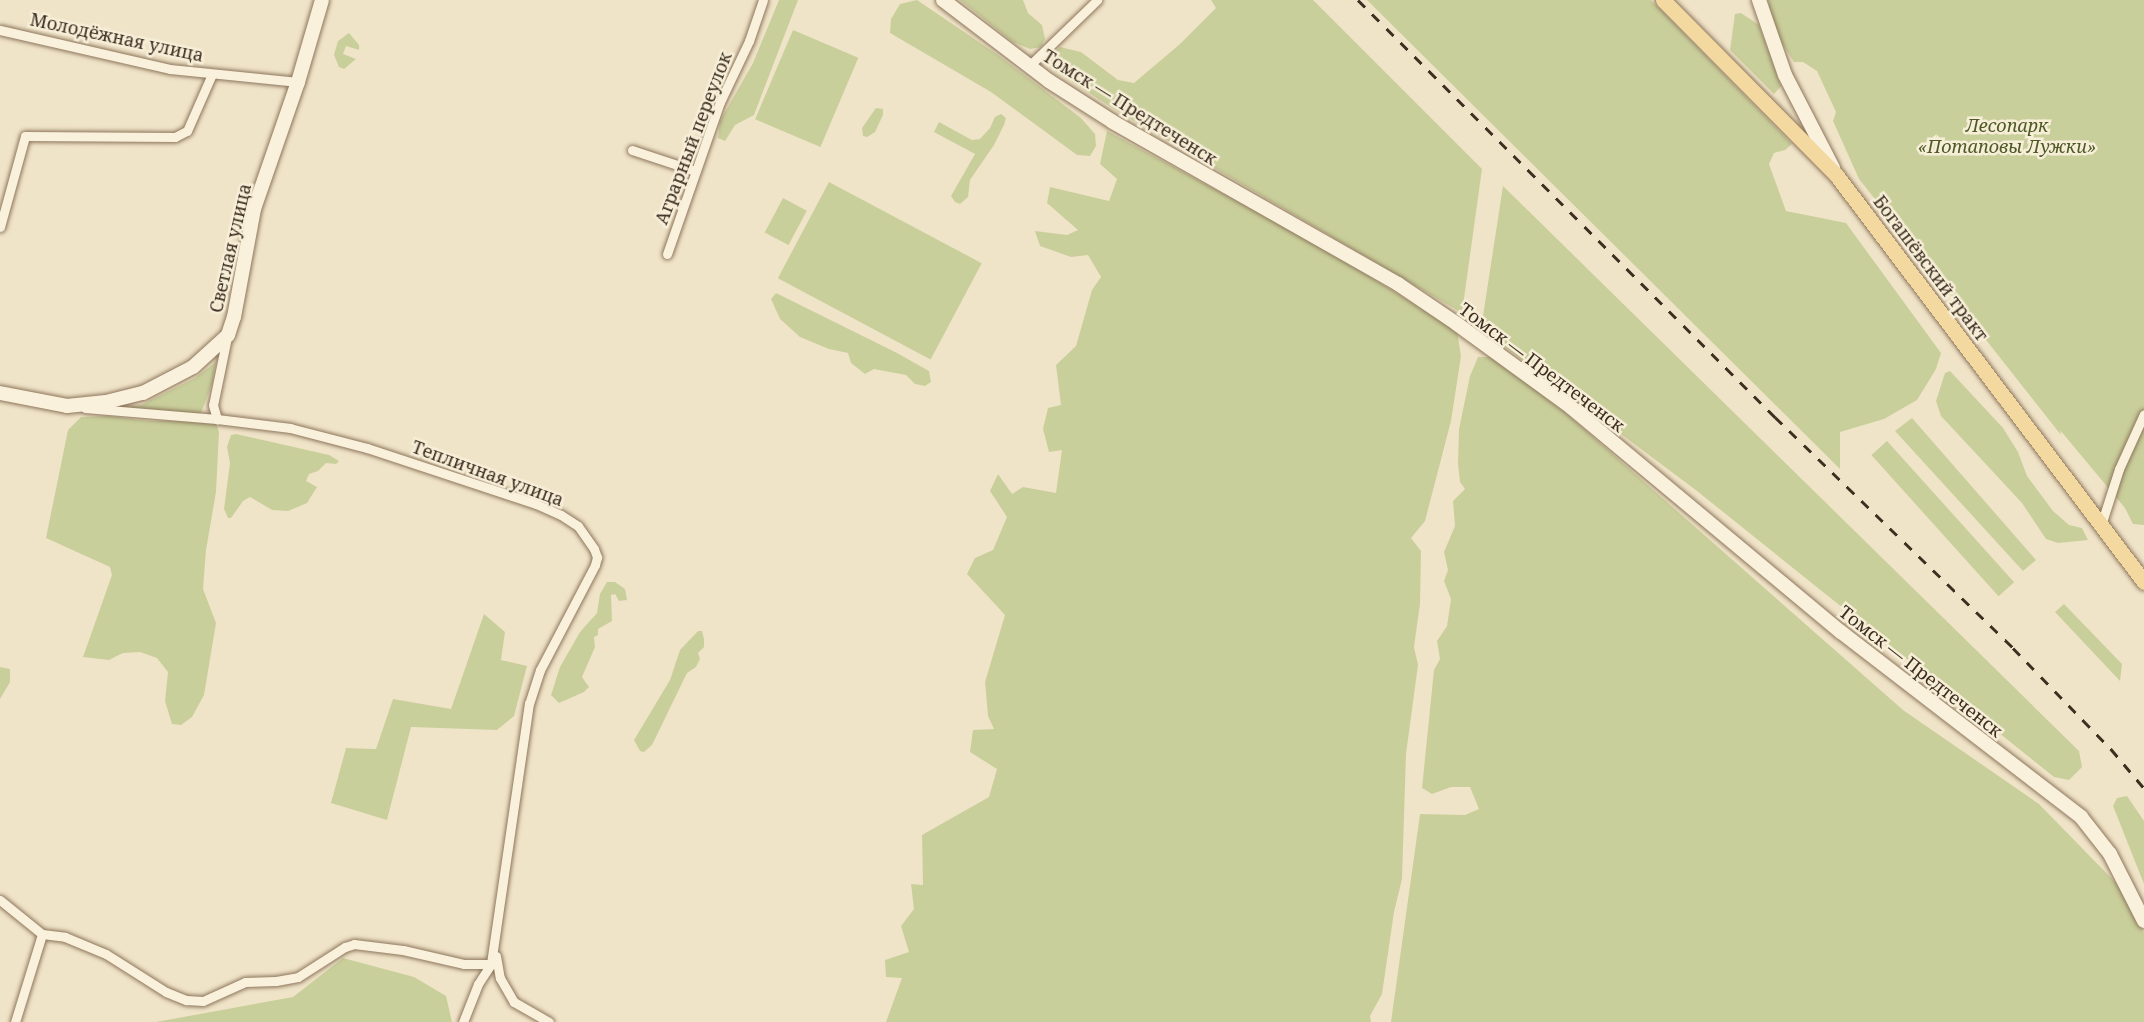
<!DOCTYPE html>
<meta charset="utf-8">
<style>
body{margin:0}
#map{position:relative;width:2144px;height:1022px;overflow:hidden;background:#f0e4c8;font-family:"Noto Serif",serif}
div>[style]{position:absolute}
.green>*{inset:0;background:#c9cf9b;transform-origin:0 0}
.roads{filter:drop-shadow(0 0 2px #8d765c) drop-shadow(0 0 2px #8d765c)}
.street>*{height:9px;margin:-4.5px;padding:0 4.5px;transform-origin:4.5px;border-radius:4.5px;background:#faf1dc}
.secondary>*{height:14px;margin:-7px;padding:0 7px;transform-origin:7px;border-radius:7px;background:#faf1dc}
.primary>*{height:15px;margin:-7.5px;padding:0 7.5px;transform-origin:7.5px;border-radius:7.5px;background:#f3d9a0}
.rail>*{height:3px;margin-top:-1.5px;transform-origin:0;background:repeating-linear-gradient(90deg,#3d2e20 0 10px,transparent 0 20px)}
span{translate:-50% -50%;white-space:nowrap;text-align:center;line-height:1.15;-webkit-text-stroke:5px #f7eed8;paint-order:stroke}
.street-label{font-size:18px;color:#3d2e20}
.park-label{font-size:18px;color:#4d5a26;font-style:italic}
</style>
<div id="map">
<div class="green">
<i style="clip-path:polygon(779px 0,798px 0,754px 115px,735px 125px,725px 141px,718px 138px,720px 121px,753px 63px)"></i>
<i style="clip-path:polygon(917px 0,998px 55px,1081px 118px,1095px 134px,1096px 146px,1090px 156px,1077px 155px,991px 92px,890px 33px,891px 19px,900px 4px)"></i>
<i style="clip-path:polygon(960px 0,1023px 0,1028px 13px,1042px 25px,1045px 39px,1041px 47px,1030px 49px,1013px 42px)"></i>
<i style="clip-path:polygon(1211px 0,1313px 0,1482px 169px,1462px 313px,1117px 111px,1055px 71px,1049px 58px,1060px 47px,1081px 52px,1118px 80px,1134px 83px,1180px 44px,1216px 8px)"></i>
<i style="clip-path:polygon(1367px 0,1651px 0,1792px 144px,1785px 150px,1774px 153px,1769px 164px,1786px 211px,1846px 223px,1941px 353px,1936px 369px,1917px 400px,1884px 419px,1840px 432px,1840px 469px)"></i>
<i style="clip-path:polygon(1768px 0,2144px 0,2144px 525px,2133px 524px,2125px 508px,2060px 430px,2061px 435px,1859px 179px,1833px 121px,1836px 112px,1817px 71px,1803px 62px,1794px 62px,1774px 31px)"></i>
<i style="clip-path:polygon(1741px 13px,1759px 25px,1781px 86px,1774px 94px,1730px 50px,1735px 14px)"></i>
<i style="left:793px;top:30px;width:71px;height:97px;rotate:23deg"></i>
<i style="clip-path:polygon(349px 33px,359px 45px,359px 50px,346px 46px,343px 54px,356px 59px,344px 69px,339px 67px,334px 55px,338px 41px)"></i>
<i style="clip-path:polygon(876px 108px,883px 109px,883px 115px,875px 132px,867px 137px,863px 136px,862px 128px)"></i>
<i style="clip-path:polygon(1001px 114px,1006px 118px,1004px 125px,994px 145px,970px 180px,968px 197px,960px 204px,955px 202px,951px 196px,975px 154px,934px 132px,939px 122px,972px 140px,980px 139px,990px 128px,995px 117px)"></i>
<i style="clip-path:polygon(1107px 131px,1331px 252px,1457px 331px,1461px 356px,1451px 421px,1425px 521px,1411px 538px,1421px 551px,1420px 604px,1414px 647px,1418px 665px,1406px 754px,1402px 879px,1394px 912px,1382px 994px,1370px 1016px,1371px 1022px,886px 1022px,902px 978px,886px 977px,885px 960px,909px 952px,901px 926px,914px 909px,911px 884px,923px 885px,922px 835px,989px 797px,997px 769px,970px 752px,973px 730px,994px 729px,988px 716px,985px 682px,1005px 615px,967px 574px,975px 558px,993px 550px,1007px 517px,990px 491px,998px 474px,1012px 494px,1023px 487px,1056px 493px,1062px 450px,1049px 452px,1043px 429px,1048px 408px,1061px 405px,1056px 365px,1076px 346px,1092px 290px,1101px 277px,1088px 255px,1071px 257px,1040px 246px,1035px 231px,1067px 235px,1078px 230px,1047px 203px,1050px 187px,1109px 201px,1117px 179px,1100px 164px)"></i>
<i style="left:829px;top:182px;width:173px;height:109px;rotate:28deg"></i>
<i style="clip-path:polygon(1503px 186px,2079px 751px,2082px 767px,2069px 780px,2054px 777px,1697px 491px,1481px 329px)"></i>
<i style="left:783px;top:198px;width:27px;height:39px;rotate:28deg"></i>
<i style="clip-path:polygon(776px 293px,897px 353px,929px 371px,931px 382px,925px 386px,915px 384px,906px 375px,874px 369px,865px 374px,851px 363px,848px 353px,829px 349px,800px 337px,780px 319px,771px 299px)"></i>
<i style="clip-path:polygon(1478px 357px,1492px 357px,1567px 414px,1903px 710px,2039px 804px,2116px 883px,2139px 921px,2144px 933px,2144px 1022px,1391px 1022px,1420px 814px,1465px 815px,1479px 809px,1470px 787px,1451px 787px,1432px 794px,1422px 788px,1434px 670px,1440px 659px,1437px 641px,1447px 626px,1451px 599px,1444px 581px,1448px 570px,1444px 552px,1455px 526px,1453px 501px,1465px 489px,1460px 482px,1458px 464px,1459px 429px,1470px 376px)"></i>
<i style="clip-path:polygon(216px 362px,212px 384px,201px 413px,187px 414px,124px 408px,141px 405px,195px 378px)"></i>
<i style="clip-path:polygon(1950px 371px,2003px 428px,2018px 452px,2027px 476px,2053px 511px,2069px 525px,2082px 528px,2088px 540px,2058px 543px,2046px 539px,2022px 503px,1941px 416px,1936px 401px,1945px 373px)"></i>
<i style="clip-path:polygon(108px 416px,148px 421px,208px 421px,216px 424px,219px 432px,216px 492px,206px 550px,203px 589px,216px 623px,204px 695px,192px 717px,181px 725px,172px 724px,165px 701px,168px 672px,157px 658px,140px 652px,123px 653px,109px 660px,83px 657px,112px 575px,110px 567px,46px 538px,68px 430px,81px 417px)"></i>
<i style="clip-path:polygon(1912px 418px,2036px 560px,2023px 571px,1895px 431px)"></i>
<i style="clip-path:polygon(236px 434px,329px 455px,339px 461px,336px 464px,326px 463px,318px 471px,309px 474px,306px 481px,317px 487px,307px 503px,288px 511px,272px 510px,250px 497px,243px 501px,231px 518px,228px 518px,224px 509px,230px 463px,227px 447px,231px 435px)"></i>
<i style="left:1887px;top:441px;width:190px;height:21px;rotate:48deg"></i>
<i style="clip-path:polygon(607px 582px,615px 582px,625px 589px,627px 600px,619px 601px,615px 594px,611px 595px,612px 621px,598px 629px,598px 635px,594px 637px,595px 647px,582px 677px,589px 687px,584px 692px,559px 703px,551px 695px,560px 667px,580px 632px,597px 613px,600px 594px)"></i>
<i style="clip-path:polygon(2064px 604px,2122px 664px,2120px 681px,2055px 612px)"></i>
<i style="clip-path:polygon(484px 614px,505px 632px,501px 660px,527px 666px,514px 716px,497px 730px,411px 727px,387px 820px,331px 803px,346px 748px,376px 749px,393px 699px,451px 709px)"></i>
<i style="clip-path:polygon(698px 631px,702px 631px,704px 639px,704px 647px,698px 653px,700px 659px,696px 667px,687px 673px,652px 745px,644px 752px,640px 751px,634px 740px,670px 680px,680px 650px)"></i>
<i style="clip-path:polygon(0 667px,10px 669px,10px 682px,0 699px)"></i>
<i style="clip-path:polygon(2127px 796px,2144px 821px,2144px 884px,2113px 806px,2117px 798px)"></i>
<i style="clip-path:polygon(343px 958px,414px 977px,446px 996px,452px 1022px,156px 1022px,293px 997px)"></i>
</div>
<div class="roads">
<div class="street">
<i style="left:0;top:30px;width:174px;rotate:12.9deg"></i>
<i style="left:170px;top:69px;width:129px;rotate:5.8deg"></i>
<i style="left:1029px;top:66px;width:95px;rotate:-44.1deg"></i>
<i style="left:632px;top:150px;width:66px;rotate:18.4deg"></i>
<i style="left:0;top:227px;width:94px;rotate:-74.6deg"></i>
<i style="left:25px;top:136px;width:150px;rotate:0.4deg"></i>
<i style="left:175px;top:137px;width:13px;rotate:-27deg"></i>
<i style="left:187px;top:131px;width:62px;rotate:-66.3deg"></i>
<i style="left:667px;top:254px;width:161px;rotate:-70.8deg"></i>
<i style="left:720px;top:102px;width:68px;rotate:-64.6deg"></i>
<i style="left:749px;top:41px;width:43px;rotate:-71.1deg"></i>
<i style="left:227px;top:337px;width:69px;rotate:101.6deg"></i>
<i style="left:213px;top:405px;width:15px;rotate:74deg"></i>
<i style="left:217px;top:419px;width:74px;rotate:7deg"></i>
<i style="left:290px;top:428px;width:80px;rotate:14.6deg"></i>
<i style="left:367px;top:448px;width:178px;rotate:18.3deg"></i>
<i style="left:536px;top:504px;width:27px;rotate:24deg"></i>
<i style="left:561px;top:515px;width:20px;rotate:33deg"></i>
<i style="left:578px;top:526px;width:28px;rotate:55deg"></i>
<i style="left:594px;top:549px;width:9px;rotate:69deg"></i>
<i style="left:597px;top:557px;width:8px;rotate:104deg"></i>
<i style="left:595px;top:565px;width:119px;rotate:117.6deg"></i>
<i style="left:540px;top:670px;width:35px;rotate:108deg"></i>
<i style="left:529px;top:703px;width:264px;rotate:98.3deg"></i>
<i style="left:491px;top:964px;width:24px;rotate:123deg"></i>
<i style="left:478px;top:984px;width:41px;rotate:111.5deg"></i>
<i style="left:85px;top:408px;width:132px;rotate:4.8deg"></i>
<i style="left:2101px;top:525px;width:59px;rotate:-72.2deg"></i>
<i style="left:2119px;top:469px;width:60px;rotate:-65.6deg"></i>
<i style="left:0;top:900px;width:54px;rotate:39deg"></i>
<i style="left:42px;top:934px;width:23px;rotate:7deg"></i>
<i style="left:65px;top:937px;width:44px;rotate:22.5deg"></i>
<i style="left:106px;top:954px;width:71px;rotate:32.3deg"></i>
<i style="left:166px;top:992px;width:22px;rotate:22deg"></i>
<i style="left:186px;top:1000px;width:17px;rotate:3deg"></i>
<i style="left:203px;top:1001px;width:46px;rotate:-24.3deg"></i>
<i style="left:245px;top:982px;width:31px;rotate:-2deg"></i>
<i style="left:276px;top:981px;width:22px;rotate:-10deg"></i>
<i style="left:298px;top:977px;width:56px;rotate:-32.6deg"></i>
<i style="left:345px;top:947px;width:9px;rotate:-18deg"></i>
<i style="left:354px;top:944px;width:49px;rotate:7deg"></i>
<i style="left:403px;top:950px;width:63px;rotate:12.9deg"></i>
<i style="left:464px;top:964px;width:27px"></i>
<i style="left:496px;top:956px;width:22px;rotate:80deg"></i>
<i style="left:500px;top:978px;width:28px;rotate:60deg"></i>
<i style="left:514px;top:1002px;width:40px;rotate:29.7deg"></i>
<i style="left:15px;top:1022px;width:92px;rotate:-72.9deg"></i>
</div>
<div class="secondary">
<i style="left:943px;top:0;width:133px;rotate:37.4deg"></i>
<i style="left:1049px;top:81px;width:76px;rotate:32.6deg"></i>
<i style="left:1113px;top:122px;width:328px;rotate:29.6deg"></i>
<i style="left:1398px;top:284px;width:71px;rotate:34.1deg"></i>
<i style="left:1457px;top:324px;width:142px;rotate:36.1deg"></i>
<i style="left:1572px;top:408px;width:350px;rotate:39.8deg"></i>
<i style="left:1841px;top:632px;width:303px;rotate:37.6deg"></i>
<i style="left:2081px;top:817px;width:47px;rotate:51.9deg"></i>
<i style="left:2110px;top:854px;width:75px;rotate:63.1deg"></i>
<i style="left:1759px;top:0;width:79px;rotate:70.9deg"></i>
<i style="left:1785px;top:75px;width:105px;rotate:62.7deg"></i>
<i style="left:0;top:393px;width:68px;rotate:11deg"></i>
<i style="left:67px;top:406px;width:39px;rotate:-6deg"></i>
<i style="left:106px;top:402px;width:38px;rotate:-14deg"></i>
<i style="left:143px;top:393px;width:56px;rotate:-27.5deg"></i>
<i style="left:193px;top:367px;width:47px;rotate:-42.4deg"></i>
<i style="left:228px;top:335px;width:19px;rotate:-72deg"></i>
<i style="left:234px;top:317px;width:110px;rotate:-79.5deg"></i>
<i style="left:254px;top:209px;width:134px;rotate:-70.9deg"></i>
<i style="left:298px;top:82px;width:85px;rotate:-73.7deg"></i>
</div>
<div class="primary">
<i style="left:1663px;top:0;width:247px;rotate:45.3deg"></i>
<i style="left:1837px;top:176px;width:509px;rotate:52.9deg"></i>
</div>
</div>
<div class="rail">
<i style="left:1358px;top:0;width:590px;rotate:45deg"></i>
<i style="left:1775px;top:417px;width:332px;rotate:44.1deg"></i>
<i style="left:2013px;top:648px;width:141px;rotate:45.9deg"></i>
<i style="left:2111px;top:749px;width:51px;rotate:49.8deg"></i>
</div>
<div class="street-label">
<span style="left:117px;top:37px;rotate:12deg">Молодёжная улица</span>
<span style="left:1130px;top:107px;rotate:32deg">Томск — Предтеченск</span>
<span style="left:693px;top:138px;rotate:-69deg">Аграрный переулок</span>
<span style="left:230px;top:248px;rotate:-77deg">Светлая улица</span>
<span style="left:1931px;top:268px;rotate:53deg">Богашёвский тракт</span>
<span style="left:1542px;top:367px;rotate:37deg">Томск — Предтеченск</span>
<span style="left:488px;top:473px;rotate:20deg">Тепличная улица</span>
<span style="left:1921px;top:671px;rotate:38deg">Томск — Предтеченск</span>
</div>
<div class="park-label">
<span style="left:2007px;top:136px">Лесопарк<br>«Потаповы Лужки»</span>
</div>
</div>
